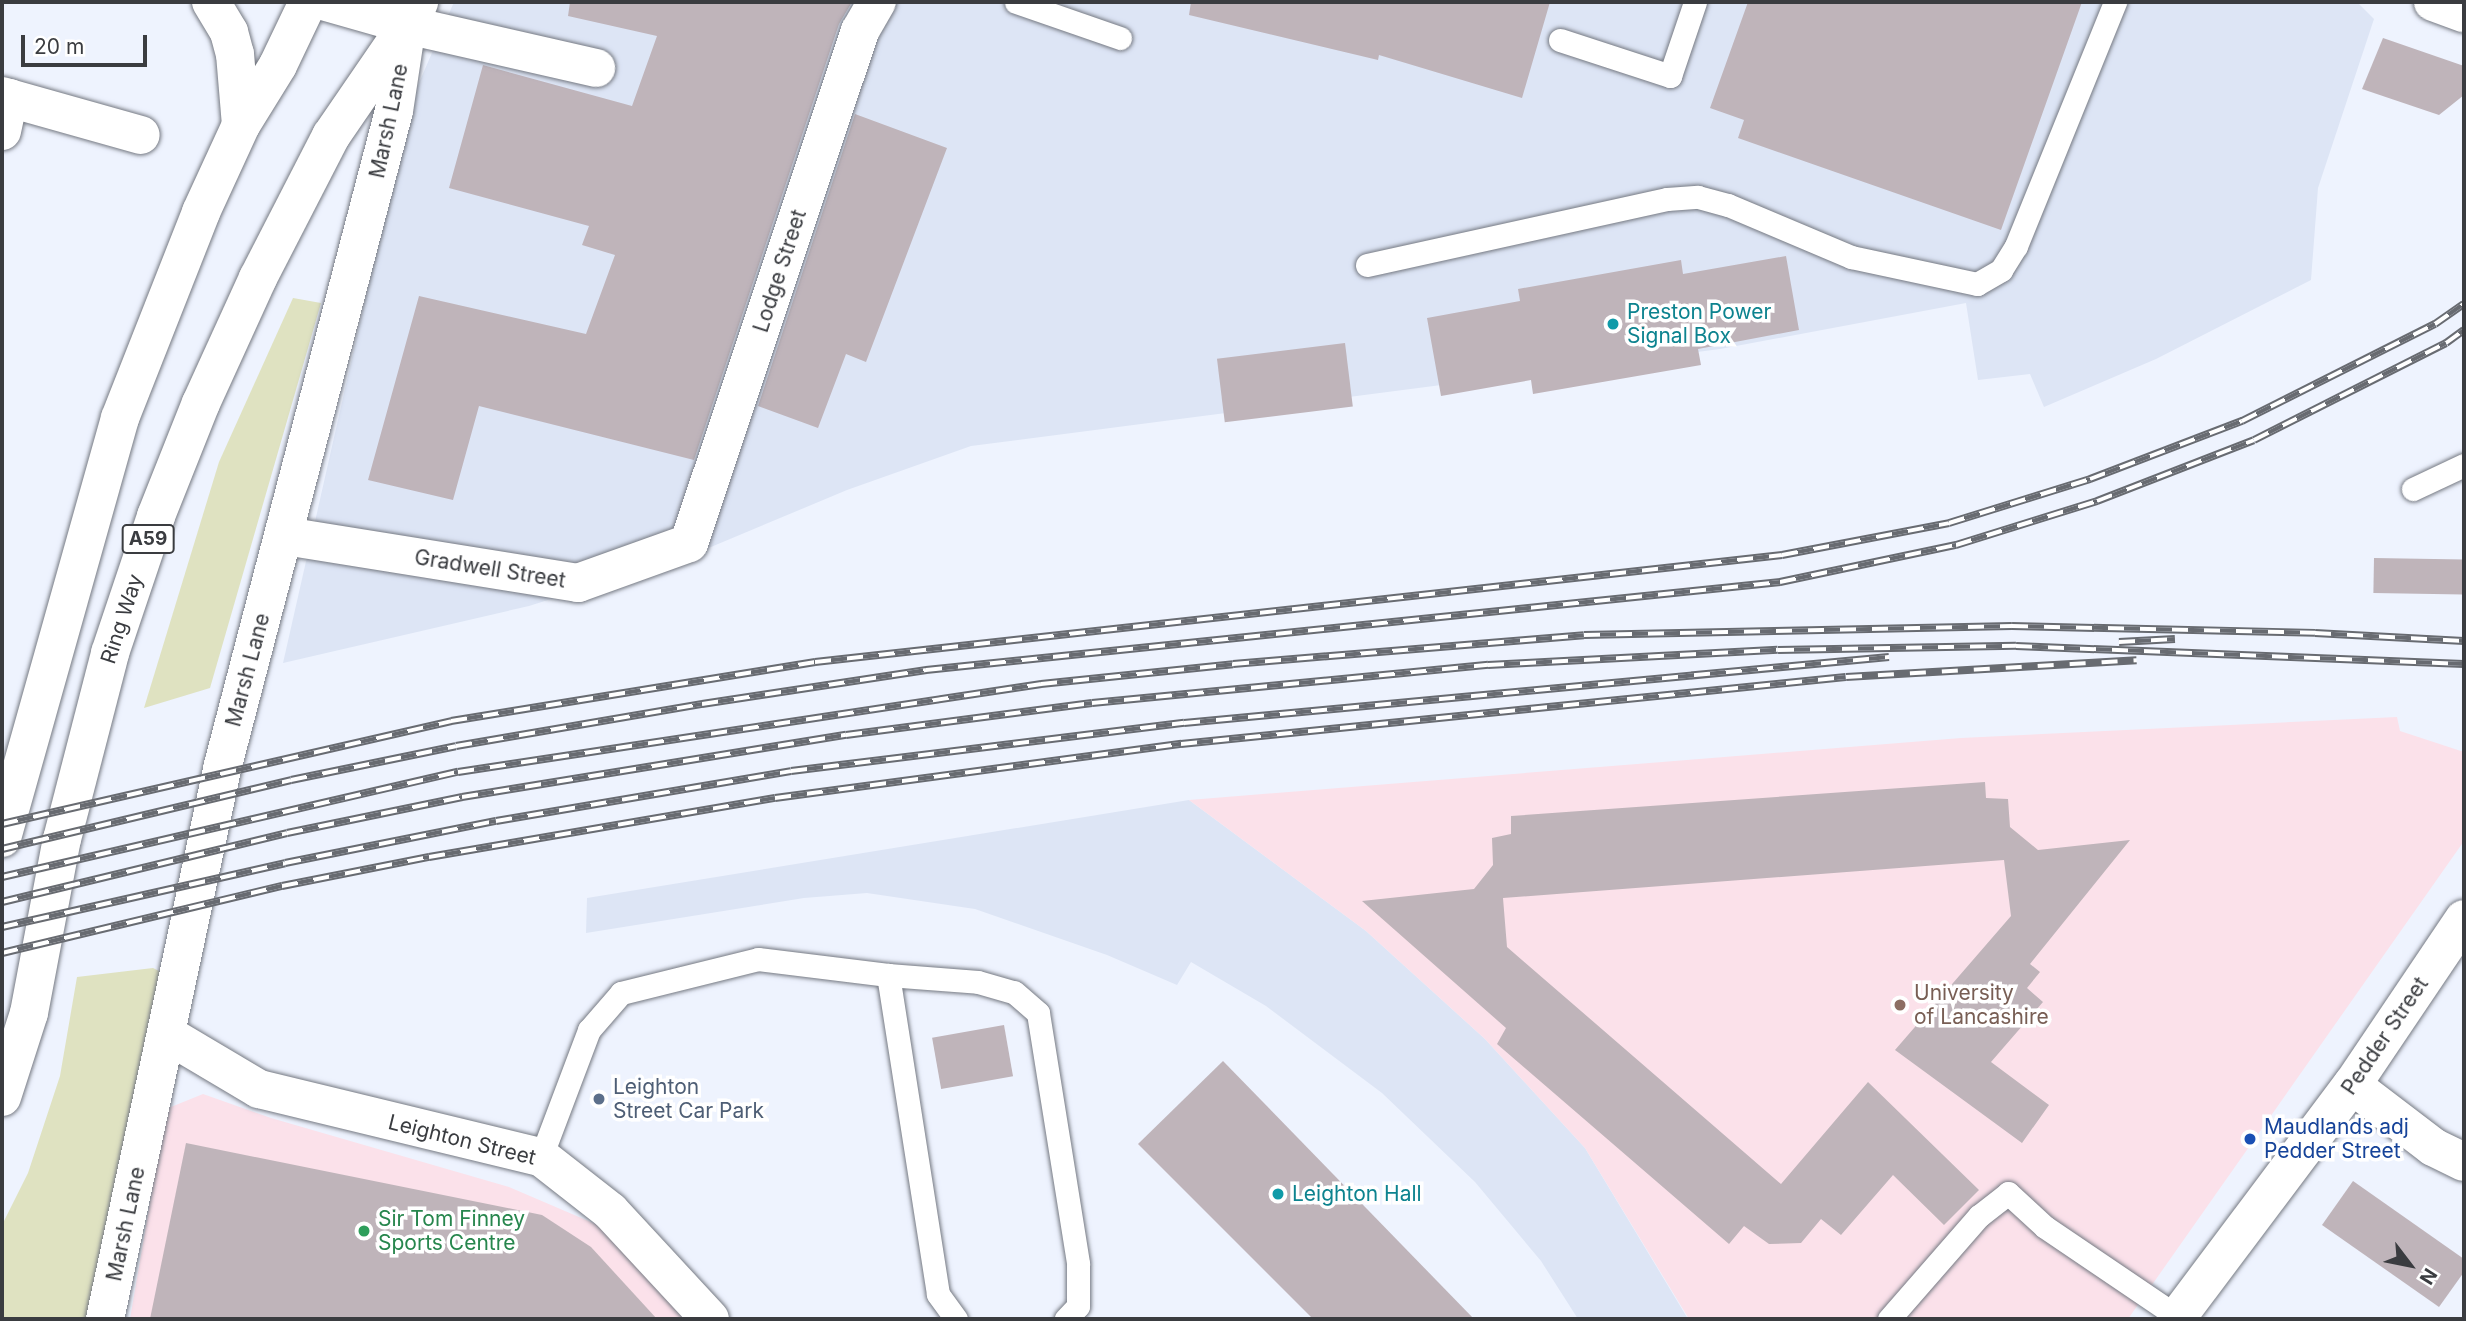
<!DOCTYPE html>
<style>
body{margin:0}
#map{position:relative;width:2466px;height:1321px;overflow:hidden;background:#eef3fe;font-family:Inter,sans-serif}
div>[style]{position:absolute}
.built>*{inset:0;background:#dde5f5}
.education>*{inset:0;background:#fbe1ea}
.green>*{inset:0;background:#dfe2c1}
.building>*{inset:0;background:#bfb4ba;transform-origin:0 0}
.roads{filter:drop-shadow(0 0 2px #757982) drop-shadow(0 0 2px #757982)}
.lane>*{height:23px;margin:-11.5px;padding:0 11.5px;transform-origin:11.5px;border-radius:11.5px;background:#fff}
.street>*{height:38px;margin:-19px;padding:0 19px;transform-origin:19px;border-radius:19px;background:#fff}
.secondary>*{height:38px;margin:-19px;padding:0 19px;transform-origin:19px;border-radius:19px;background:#fff}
.highway>*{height:38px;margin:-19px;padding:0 19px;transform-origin:19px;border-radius:19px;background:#fff}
.rail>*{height:8px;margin-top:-4px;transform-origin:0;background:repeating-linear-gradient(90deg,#fff 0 16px,#686b71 0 32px);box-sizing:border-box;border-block:2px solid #686b71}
.dots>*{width:19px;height:19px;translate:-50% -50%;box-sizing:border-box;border:4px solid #fff;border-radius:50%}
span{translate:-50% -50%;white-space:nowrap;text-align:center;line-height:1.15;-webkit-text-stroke:7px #fff;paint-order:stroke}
.shield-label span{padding:2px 5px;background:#fff;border:2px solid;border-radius:5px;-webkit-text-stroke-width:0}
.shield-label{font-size:19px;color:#3a3c40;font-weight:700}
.street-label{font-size:21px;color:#3a3c40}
.culture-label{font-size:21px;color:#0d838f}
.left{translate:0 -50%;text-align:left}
.education-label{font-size:21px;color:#785e54}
.service-label{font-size:21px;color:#4e5e75}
.transit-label{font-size:21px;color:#164399}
.leisure-label{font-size:21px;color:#27864d}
.frame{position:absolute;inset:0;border:4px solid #3a3c40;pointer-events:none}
.north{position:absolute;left:2375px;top:1230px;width:70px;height:70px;-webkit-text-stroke:5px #fff;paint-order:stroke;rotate:122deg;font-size:19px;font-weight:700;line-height:28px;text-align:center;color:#3a3c40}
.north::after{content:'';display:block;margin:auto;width:24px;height:32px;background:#3a3c40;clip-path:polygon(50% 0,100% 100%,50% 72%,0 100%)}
.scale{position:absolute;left:21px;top:35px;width:126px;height:32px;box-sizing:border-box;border:4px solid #3a3c40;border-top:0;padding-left:9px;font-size:21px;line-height:24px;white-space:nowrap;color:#3a3c40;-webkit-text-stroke:5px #fff;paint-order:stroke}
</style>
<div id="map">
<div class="built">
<i style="clip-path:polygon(454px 2px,2357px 2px,2374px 19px,2318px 188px,2311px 280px,2156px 359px,2044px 407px,2030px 374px,1978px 380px,1966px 303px,1720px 349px,971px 446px,847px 490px,699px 552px,529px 606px,283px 663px,409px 106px)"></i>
<i style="clip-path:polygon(1189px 800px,1366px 931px,1485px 1039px,1585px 1148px,1688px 1319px,1578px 1319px,1541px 1261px,1475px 1182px,1382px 1093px,1266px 1006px,1191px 962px,1177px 985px,1107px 955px,975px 909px,867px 893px,804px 898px,586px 933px,587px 898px)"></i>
</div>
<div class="education">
<i style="clip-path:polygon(2397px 717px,2400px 731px,2464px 752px,2464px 841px,2128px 1319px,1689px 1319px,1585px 1148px,1485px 1039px,1366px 931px,1189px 800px,1961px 738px)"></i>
<i style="clip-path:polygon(203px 1094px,271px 1118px,509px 1187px,600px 1226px,684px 1319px,130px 1319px,166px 1109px)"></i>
</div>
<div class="green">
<i style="clip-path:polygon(293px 298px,321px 303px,210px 688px,144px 708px,219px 462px)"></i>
<i style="clip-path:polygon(153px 968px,179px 981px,91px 1319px,2px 1319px,2px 1225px,28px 1173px,60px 1076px,77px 977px)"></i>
</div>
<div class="building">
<i style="clip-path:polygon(570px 2px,852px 2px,839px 24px,694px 460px,479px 406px,453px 500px,368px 480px,419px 296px,586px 334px,615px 255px,582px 245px,589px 226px,449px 188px,483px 65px,632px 106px,657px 36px,568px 16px)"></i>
<i style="clip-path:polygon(1191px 2px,1550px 2px,1522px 98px,1379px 55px,1378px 60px,1189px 15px)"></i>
<i style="clip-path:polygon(1748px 2px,2082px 2px,2001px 230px,1738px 138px,1744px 120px,1710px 108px)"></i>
<i style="clip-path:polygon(2383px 38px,2464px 66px,2464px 95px,2439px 115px,2362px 89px)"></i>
<i style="clip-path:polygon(855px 114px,947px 148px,866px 362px,846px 354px,818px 428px,758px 406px)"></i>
<i style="clip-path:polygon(1786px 256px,1799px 330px,1698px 349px,1701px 365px,1533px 394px,1531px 380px,1441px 396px,1427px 318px,1520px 301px,1518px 289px,1681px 260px,1683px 274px)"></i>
<i style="left:1345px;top:343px;width:64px;height:129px;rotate:83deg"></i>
<i style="left:2374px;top:558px;width:90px;height:35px;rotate:1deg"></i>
<i style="clip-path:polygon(1985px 782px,1986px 798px,2008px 799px,2010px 827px,2038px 850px,2130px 840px,2030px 964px,2040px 972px,2027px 988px,2043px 1002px,1991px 1062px,2049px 1105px,2022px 1143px,1895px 1050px,2011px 916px,2004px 860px,1503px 898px,1507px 947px,1781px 1184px,1868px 1082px,1979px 1190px,1944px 1225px,1893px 1175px,1841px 1235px,1821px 1219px,1801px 1243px,1769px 1244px,1744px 1226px,1729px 1244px,1497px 1044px,1506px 1028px,1362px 901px,1474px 889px,1493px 865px,1492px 838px,1511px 834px,1511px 816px)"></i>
<i style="left:1004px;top:1025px;width:52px;height:73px;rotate:80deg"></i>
<i style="clip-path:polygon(1223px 1061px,1474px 1319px,1313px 1319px,1138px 1144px)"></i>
<i style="clip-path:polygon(186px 1143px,542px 1215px,591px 1247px,657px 1319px,150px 1319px)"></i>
<i style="clip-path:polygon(2353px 1181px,2464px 1259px,2464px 1272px,2439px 1307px,2322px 1225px)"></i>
</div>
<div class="roads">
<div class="lane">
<i style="left:1016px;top:2px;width:110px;rotate:19.1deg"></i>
<i style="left:1560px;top:40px;width:116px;rotate:18.1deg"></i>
<i style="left:1670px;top:76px;width:78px;rotate:-71.3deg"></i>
<i style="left:1367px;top:265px;width:307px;rotate:-12.4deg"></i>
<i style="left:1667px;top:199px;width:31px;rotate:-4deg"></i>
<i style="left:1698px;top:197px;width:31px;rotate:15deg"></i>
<i style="left:1728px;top:205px;width:134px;rotate:22.9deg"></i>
<i style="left:1851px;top:257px;width:129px;rotate:12.1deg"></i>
<i style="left:1977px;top:284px;width:28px;rotate:-30deg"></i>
<i style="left:2001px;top:270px;width:28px;rotate:-58deg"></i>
<i style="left:2016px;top:246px;width:263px;rotate:-67.9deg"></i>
<i style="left:2413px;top:489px;width:56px;rotate:-25.2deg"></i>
<i style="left:541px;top:1157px;width:136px;rotate:-69.3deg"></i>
<i style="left:589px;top:1030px;width:49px;rotate:-49.1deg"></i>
<i style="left:621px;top:993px;width:141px;rotate:-13.9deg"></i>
<i style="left:758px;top:959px;width:131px;rotate:7deg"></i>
<i style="left:956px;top:1319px;width:31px;rotate:-126deg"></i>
<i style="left:938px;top:1294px;width:323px;rotate:-98.9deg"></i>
<i style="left:888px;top:975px;width:90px;rotate:4.4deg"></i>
<i style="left:978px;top:982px;width:37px;rotate:16deg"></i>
<i style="left:1014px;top:992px;width:32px;rotate:41deg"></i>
<i style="left:1038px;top:1013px;width:254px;rotate:80.9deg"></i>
<i style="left:1078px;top:1264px;width:42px;rotate:90deg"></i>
<i style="left:1078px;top:1306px;width:18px;rotate:133deg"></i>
<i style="left:1889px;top:1319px;width:137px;rotate:-48.9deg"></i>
<i style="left:1979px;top:1216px;width:37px;rotate:-38deg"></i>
<i style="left:2008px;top:1193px;width:50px;rotate:42.6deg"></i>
<i style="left:2045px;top:1227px;width:161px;rotate:34.1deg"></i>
</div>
<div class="street">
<i style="left:2433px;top:2px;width:33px;rotate:20deg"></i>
<i style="left:407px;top:25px;width:194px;rotate:12.8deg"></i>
<i style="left:2px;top:96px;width:144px;rotate:15.7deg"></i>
<i style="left:2px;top:131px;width:34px;rotate:-78deg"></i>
<i style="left:285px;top:536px;width:297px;rotate:9.1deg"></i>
<i style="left:578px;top:583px;width:118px;rotate:-19.8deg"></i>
<i style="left:689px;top:543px;width:540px;rotate:-71.53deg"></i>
<i style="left:860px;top:31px;width:34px;rotate:-60deg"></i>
<i style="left:168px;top:1035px;width:106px;rotate:30.7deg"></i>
<i style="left:259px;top:1089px;width:290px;rotate:13.6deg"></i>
<i style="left:541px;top:1157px;width:88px;rotate:38deg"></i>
<i style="left:610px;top:1211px;width:147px;rotate:47.2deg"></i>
<i style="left:2352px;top:1085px;width:102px;rotate:37.4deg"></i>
<i style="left:2433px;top:1147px;width:34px;rotate:26deg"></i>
<i style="left:2176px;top:1319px;width:293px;rotate:-53.1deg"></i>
<i style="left:2352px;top:1085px;width:200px;rotate:-56deg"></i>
</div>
<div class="secondary">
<i style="left:105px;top:1319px;width:566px;rotate:-77.98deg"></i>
<i style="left:223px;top:765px;width:676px;rotate:-75.35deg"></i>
<i style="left:394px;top:111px;width:87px;rotate:-81.4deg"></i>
<i style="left:407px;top:25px;width:84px;rotate:-164.1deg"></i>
</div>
<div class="highway">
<i style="left:211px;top:2px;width:35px;rotate:59deg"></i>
<i style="left:229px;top:32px;width:23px;rotate:75deg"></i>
<i style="left:235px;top:54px;width:71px;rotate:85.2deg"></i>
<i style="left:2px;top:838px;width:436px;rotate:-74.3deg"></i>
<i style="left:120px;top:418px;width:221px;rotate:-68.5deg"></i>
<i style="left:201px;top:212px;width:96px;rotate:-65.3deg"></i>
<i style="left:241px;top:125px;width:70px;rotate:-58.3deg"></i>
<i style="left:278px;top:65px;width:70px;rotate:-64.5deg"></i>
<i style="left:2px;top:1097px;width:88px;rotate:-72.2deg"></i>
<i style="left:29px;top:1013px;width:177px;rotate:-79.3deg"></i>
<i style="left:62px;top:839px;width:192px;rotate:-75.5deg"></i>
<i style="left:110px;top:653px;width:145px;rotate:-71.4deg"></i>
<i style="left:156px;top:516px;width:122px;rotate:-68.3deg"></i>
<i style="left:201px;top:403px;width:137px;rotate:-65.5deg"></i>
<i style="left:258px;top:278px;width:160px;rotate:-62.8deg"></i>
<i style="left:331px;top:136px;width:135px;rotate:-55.6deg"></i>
<i style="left:407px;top:25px;width:26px;rotate:-62deg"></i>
</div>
</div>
<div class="rail">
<i style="left:2119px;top:642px;width:56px;rotate:-3.1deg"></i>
<i style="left:2px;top:824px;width:461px;rotate:-12.9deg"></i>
<i style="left:451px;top:721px;width:369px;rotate:-9.2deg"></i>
<i style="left:815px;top:662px;width:973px;rotate:-6.31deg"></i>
<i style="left:1782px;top:555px;width:170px;rotate:-10.8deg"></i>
<i style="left:1949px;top:523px;width:148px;rotate:-17.3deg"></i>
<i style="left:2090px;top:479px;width:163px;rotate:-20.9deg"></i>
<i style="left:2242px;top:421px;width:216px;rotate:-26.7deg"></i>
<i style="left:2435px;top:324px;width:35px;rotate:-35deg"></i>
<i style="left:2px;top:849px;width:297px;rotate:-13.4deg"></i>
<i style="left:291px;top:780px;width:168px;rotate:-11.6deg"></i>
<i style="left:456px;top:746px;width:250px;rotate:-9.7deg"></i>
<i style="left:702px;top:704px;width:227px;rotate:-8.6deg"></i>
<i style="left:926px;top:670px;width:859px;rotate:-5.88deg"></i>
<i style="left:1780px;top:582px;width:180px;rotate:-11.9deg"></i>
<i style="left:1956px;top:545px;width:148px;rotate:-17.3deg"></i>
<i style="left:2097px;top:501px;width:168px;rotate:-21.2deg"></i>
<i style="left:2254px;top:440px;width:215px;rotate:-26.8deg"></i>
<i style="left:2446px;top:343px;width:22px;rotate:-36deg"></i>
<i style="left:2px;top:877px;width:468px;rotate:-13deg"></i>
<i style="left:458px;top:772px;width:590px;rotate:-8.58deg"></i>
<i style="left:1041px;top:684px;width:193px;rotate:-5.9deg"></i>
<i style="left:1233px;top:664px;width:352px;rotate:-4.7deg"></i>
<i style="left:1584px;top:635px;width:428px;rotate:-1.2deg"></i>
<i style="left:2012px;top:626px;width:303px;rotate:1.3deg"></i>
<i style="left:2315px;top:633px;width:149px;rotate:3.1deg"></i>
<i style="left:2px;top:902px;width:293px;rotate:-13.6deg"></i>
<i style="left:287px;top:833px;width:179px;rotate:-11.6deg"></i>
<i style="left:462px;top:797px;width:389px;rotate:-9.2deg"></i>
<i style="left:846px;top:735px;width:248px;rotate:-7.4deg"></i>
<i style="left:1092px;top:703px;width:398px;rotate:-5.5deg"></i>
<i style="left:1488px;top:665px;width:290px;rotate:-3deg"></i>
<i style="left:1778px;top:650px;width:238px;rotate:-1deg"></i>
<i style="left:2016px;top:646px;width:448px;rotate:2.3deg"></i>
<i style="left:2px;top:927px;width:290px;rotate:-12.7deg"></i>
<i style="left:285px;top:863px;width:215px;rotate:-11.3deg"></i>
<i style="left:496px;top:821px;width:299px;rotate:-9.6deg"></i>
<i style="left:791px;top:771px;width:396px;rotate:-7deg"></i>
<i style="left:1184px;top:723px;width:708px;rotate:-5.35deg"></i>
<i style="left:2px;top:953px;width:288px;rotate:-13.5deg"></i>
<i style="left:282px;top:886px;width:150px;rotate:-11.2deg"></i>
<i style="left:429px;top:857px;width:351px;rotate:-9.7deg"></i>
<i style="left:775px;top:798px;width:410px;rotate:-7.6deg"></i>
<i style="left:1181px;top:744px;width:668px;rotate:-5.75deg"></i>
<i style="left:1846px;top:677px;width:291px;rotate:-3.3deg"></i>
</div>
<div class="dots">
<i style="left:1613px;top:324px;background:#0f9aa8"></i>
<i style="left:1900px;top:1005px;background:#8d6e63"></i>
<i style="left:599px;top:1099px;background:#5c6f8a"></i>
<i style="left:2250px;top:1139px;background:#1a4fb4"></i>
<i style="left:1278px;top:1194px;background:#0f9aa8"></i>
<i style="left:364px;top:1231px;background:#2e9e5b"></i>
</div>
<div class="shield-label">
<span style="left:148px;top:539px">A59</span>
</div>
<div class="street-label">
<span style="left:389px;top:121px;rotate:-78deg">Marsh Lane</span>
<span style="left:780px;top:271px;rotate:-72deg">Lodge Street</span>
<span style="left:490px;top:569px;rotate:9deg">Gradwell Street</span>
<span style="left:122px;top:619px;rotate:-72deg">Ring Way</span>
<span style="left:248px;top:670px;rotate:-75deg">Marsh Lane</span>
<span style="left:2385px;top:1036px;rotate:-56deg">Pedder Street</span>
<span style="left:462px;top:1140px;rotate:14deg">Leighton Street</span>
<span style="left:126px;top:1224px;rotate:-78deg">Marsh Lane</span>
</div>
<div class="culture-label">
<span class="left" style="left:1627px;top:324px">Preston Power<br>Signal Box</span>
<span class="left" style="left:1292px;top:1194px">Leighton Hall</span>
</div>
<div class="education-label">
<span class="left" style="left:1914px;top:1005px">University<br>of Lancashire</span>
</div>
<div class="service-label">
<span class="left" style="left:613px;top:1099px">Leighton<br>Street Car Park</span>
</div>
<div class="transit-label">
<span class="left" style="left:2264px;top:1139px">Maudlands adj<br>Pedder Street</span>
</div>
<div class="leisure-label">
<span class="left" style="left:378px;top:1231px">Sir Tom Finney<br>Sports Centre</span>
</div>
<div class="frame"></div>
<div class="north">N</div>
<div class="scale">20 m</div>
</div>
